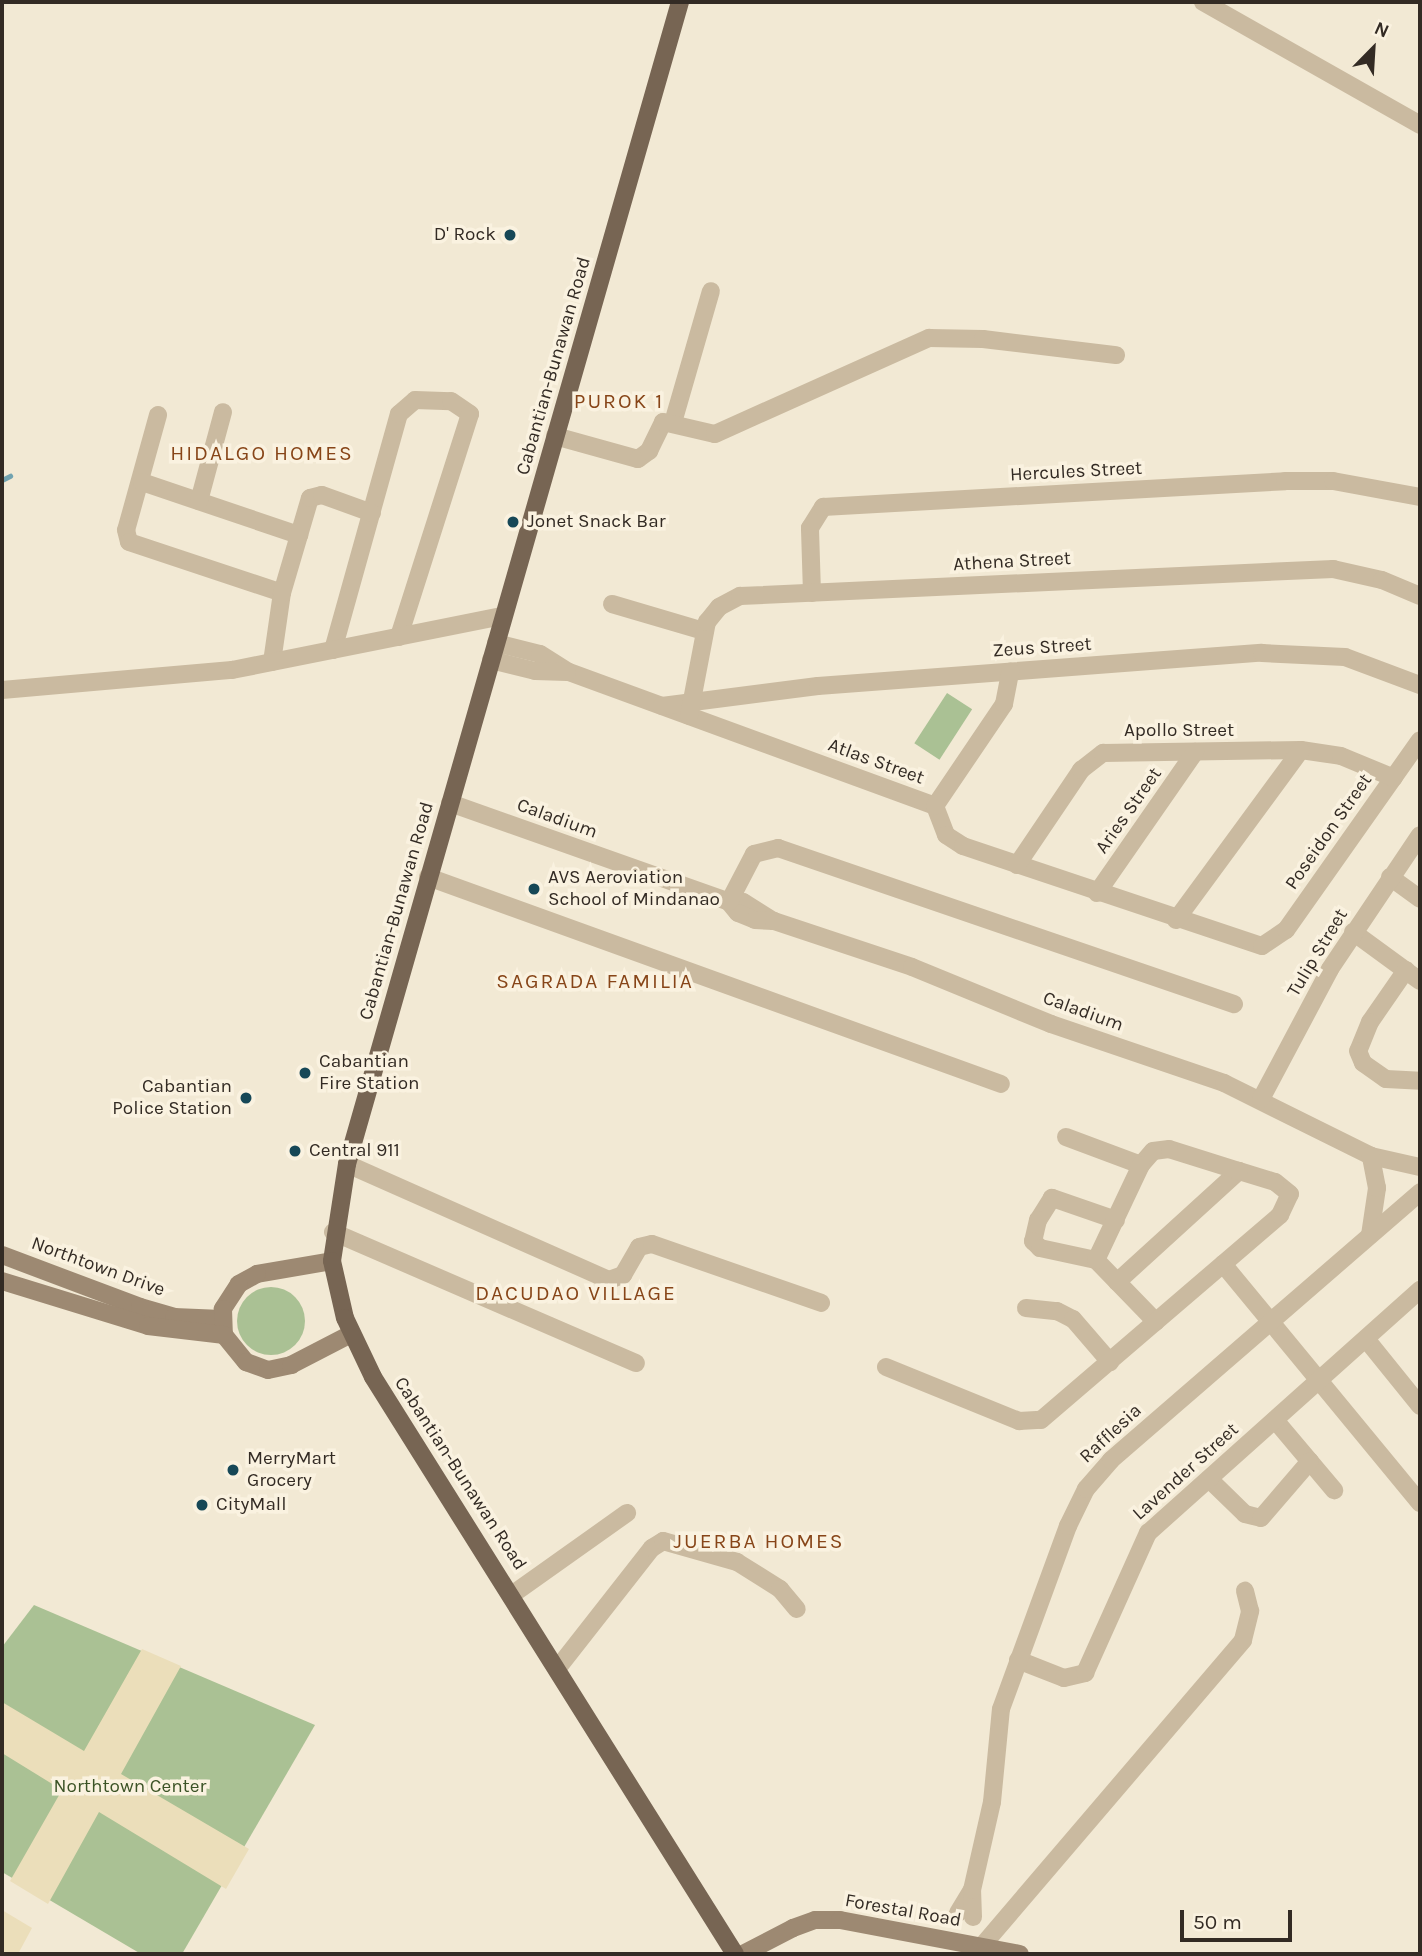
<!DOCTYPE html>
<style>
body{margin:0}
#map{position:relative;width:1422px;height:1956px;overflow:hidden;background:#f2e9d4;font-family:Karla,sans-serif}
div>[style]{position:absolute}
.green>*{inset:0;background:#aac194;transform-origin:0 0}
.round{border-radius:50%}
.plaza>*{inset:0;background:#ebdeba}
.stream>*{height:4.5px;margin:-2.25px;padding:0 2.25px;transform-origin:2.25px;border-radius:2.25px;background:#72a3b0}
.street>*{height:18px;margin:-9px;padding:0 9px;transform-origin:9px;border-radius:9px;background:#cabaa0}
.secondary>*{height:18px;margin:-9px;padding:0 9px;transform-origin:9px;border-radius:9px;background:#9d8972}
.primary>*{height:18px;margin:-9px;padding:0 9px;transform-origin:9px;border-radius:9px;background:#776553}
.dots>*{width:19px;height:19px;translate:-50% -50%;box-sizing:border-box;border:4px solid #faf2e0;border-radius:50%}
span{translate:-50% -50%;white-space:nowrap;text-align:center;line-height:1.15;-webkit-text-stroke:7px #faf2e0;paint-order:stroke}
.poi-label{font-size:19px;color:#332b24}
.right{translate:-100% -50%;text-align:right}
.left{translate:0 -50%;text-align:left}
.street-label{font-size:19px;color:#332b24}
.park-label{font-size:19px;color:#3b5326}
.neighbourhood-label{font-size:21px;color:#874518;letter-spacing:2px}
.frame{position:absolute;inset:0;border:4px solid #332b24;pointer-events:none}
.north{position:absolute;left:1338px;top:14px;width:70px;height:70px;-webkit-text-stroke:5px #faf2e0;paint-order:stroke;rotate:24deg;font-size:19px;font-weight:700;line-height:28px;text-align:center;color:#332b24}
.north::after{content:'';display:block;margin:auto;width:24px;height:32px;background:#332b24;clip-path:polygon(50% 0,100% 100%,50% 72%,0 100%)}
.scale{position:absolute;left:1180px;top:1910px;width:112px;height:32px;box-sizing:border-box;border:4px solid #332b24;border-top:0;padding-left:9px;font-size:21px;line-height:24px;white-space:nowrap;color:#332b24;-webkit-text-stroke:5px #faf2e0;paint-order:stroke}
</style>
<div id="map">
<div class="green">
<i style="left:947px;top:693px;width:30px;height:60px;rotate:33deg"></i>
<i class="round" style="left:237px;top:1287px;width:68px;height:68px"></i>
<i style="clip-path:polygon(34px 1605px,315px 1725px,182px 1954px,141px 1954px,2px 1872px,2px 1647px)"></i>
</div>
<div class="plaza">
<i style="clip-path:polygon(142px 1649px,181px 1666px,121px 1774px,249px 1849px,226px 1889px,99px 1812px,48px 1904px,10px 1881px,62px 1790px,2px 1753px,2px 1702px,84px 1751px)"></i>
<i style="clip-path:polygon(2px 1910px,32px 1928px,18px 1954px,2px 1954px)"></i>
</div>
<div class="stream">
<i style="left:2px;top:480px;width:9px;rotate:-27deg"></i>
</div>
<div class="street">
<i style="left:1203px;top:2px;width:249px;rotate:29.5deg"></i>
<i style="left:158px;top:415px;width:119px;rotate:105.5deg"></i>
<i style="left:126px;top:530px;width:12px;rotate:76deg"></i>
<i style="left:129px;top:542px;width:161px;rotate:18.4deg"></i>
<i style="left:674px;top:419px;width:133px;rotate:-73.9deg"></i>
<i style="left:555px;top:436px;width:86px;rotate:15.5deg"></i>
<i style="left:638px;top:459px;width:14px;rotate:-36deg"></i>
<i style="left:649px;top:451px;width:32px;rotate:-64deg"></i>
<i style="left:663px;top:422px;width:53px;rotate:13deg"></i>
<i style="left:715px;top:434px;width:235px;rotate:-24.2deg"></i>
<i style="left:929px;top:338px;width:54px;rotate:1.1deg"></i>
<i style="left:983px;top:339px;width:134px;rotate:6.9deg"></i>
<i style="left:142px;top:482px;width:166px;rotate:18.7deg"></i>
<i style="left:199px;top:501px;width:92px;rotate:-74.9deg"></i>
<i style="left:812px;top:593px;width:65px;rotate:-91.8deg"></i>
<i style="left:810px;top:528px;width:25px;rotate:-58deg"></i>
<i style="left:823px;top:507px;width:463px;rotate:-3.2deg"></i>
<i style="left:1285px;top:481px;width:48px"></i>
<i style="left:1333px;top:481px;width:88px;rotate:10.4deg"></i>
<i style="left:612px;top:604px;width:96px;rotate:16.4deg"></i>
<i style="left:496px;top:643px;width:45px;rotate:14deg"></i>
<i style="left:540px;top:654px;width:34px;rotate:32deg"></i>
<i style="left:569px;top:672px;width:390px;rotate:20.1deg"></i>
<i style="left:333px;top:650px;width:245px;rotate:-74.4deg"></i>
<i style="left:399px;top:414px;width:21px;rotate:-41deg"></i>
<i style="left:415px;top:400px;width:36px;rotate:2deg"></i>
<i style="left:451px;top:401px;width:23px;rotate:34deg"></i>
<i style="left:470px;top:414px;width:234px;rotate:107.7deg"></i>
<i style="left:491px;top:660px;width:45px;rotate:14deg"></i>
<i style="left:535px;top:671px;width:32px;rotate:2deg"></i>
<i style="left:272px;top:662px;width:70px;rotate:-81.8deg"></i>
<i style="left:282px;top:593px;width:99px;rotate:-73.6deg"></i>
<i style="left:310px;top:498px;width:12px;rotate:-14deg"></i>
<i style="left:322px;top:495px;width:53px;rotate:19.8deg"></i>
<i style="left:2px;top:690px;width:231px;rotate:-5deg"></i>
<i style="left:232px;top:670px;width:276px;rotate:-11.3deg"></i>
<i style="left:662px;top:706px;width:157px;rotate:-7.3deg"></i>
<i style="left:818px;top:686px;width:445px;rotate:-4.3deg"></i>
<i style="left:1262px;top:653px;width:83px;rotate:2.8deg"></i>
<i style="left:1345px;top:657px;width:80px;rotate:20.5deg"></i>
<i style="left:689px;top:716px;width:96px;rotate:-79.2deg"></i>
<i style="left:707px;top:622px;width:19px;rotate:-51deg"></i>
<i style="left:719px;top:607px;width:24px;rotate:-28deg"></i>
<i style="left:740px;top:596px;width:594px;rotate:-2.61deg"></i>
<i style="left:1333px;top:569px;width:50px;rotate:12.7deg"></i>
<i style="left:1382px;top:580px;width:41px;rotate:22.8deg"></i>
<i style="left:450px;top:803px;width:296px;rotate:19.5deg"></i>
<i style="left:729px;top:902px;width:14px"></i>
<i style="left:743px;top:902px;width:36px;rotate:32deg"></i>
<i style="left:935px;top:806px;width:31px;rotate:69deg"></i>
<i style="left:946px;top:835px;width:20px;rotate:33deg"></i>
<i style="left:963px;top:846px;width:315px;rotate:18.5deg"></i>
<i style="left:1262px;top:946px;width:29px;rotate:-34deg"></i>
<i style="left:1286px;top:930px;width:232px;rotate:-54.8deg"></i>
<i style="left:935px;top:806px;width:123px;rotate:-55.9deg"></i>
<i style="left:1004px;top:704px;width:33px;rotate:-79deg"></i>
<i style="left:1017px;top:865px;width:115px;rotate:-56deg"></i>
<i style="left:1081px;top:770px;width:28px;rotate:-38deg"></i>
<i style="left:1103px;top:753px;width:198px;rotate:-0.9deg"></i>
<i style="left:1301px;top:750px;width:40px;rotate:8.5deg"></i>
<i style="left:1341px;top:756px;width:57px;rotate:22.5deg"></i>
<i style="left:428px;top:877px;width:609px;rotate:19.86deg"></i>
<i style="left:1390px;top:877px;width:37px;rotate:36deg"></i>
<i style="left:1097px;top:893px;width:172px;rotate:-55.2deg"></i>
<i style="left:729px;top:902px;width:14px;rotate:51deg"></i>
<i style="left:738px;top:913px;width:18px;rotate:22deg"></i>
<i style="left:755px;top:920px;width:19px;rotate:3deg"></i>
<i style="left:774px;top:921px;width:145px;rotate:18.4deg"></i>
<i style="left:912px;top:967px;width:150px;rotate:22.3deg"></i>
<i style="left:1051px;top:1024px;width:183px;rotate:18.8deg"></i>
<i style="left:1224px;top:1083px;width:164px;rotate:26.4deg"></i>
<i style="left:1371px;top:1156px;width:50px;rotate:12.7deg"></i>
<i style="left:729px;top:902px;width:54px;rotate:-62.5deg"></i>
<i style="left:754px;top:854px;width:25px;rotate:-14deg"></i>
<i style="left:778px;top:848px;width:482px;rotate:18.9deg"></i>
<i style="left:1176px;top:920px;width:211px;rotate:-53.7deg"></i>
<i style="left:1353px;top:932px;width:83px;rotate:36.2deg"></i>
<i style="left:1406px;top:970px;width:63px;rotate:124.7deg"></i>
<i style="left:1370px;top:1022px;width:31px;rotate:112deg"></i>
<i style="left:1358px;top:1051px;width:13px;rotate:67deg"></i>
<i style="left:1363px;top:1063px;width:28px;rotate:35deg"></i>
<i style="left:1386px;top:1079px;width:34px;rotate:3deg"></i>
<i style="left:1261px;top:1099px;width:147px;rotate:-62deg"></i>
<i style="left:1330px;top:969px;width:161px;rotate:-56.1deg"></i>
<i style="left:1066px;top:1137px;width:80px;rotate:20.5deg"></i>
<i style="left:347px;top:1164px;width:287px;rotate:23.9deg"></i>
<i style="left:609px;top:1280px;width:15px;rotate:-20deg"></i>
<i style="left:623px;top:1275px;width:32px;rotate:-60deg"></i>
<i style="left:639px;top:1247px;width:13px;rotate:-13deg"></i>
<i style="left:652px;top:1244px;width:179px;rotate:19.2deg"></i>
<i style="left:1116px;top:1220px;width:68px;rotate:-161deg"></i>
<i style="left:1052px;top:1198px;width:26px;rotate:122deg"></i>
<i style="left:1038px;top:1220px;width:22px;rotate:103deg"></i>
<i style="left:1033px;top:1241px;width:10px;rotate:45deg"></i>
<i style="left:1040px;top:1248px;width:57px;rotate:12.1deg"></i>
<i style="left:1096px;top:1260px;width:86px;rotate:45.9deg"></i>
<i style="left:333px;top:1232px;width:330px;rotate:23.4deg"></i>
<i style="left:1370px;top:1235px;width:48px;rotate:-81.5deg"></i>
<i style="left:1377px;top:1188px;width:33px;rotate:-101deg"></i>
<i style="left:1223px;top:1264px;width:310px;rotate:50.5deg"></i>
<i style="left:1117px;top:1282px;width:165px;rotate:-42.3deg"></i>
<i style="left:1026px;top:1308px;width:31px;rotate:6deg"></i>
<i style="left:1057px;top:1311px;width:18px;rotate:27deg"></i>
<i style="left:1073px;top:1319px;width:57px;rotate:49.3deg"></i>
<i style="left:1366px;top:1339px;width:86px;rotate:51.1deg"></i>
<i style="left:886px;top:1367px;width:144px;rotate:22.1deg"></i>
<i style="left:1019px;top:1421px;width:22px;rotate:-3deg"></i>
<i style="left:1041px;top:1420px;width:315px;rotate:-40.6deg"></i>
<i style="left:1280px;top:1215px;width:23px;rotate:-65deg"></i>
<i style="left:1290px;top:1194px;width:19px;rotate:-141deg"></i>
<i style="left:1275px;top:1182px;width:38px;rotate:-163deg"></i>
<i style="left:1239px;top:1171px;width:73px;rotate:-162.6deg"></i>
<i style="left:1169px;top:1149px;width:16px;rotate:173deg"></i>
<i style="left:1153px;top:1151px;width:18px;rotate:131deg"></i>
<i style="left:1141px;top:1165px;width:105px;rotate:115.3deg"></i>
<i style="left:1275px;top:1420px;width:92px;rotate:49.9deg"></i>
<i style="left:1209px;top:1479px;width:50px;rotate:44.2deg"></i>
<i style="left:1245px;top:1514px;width:16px;rotate:14deg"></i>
<i style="left:1261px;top:1518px;width:75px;rotate:-49.3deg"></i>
<i style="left:513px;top:1594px;width:140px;rotate:-35.4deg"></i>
<i style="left:1018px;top:1660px;width:49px;rotate:21.4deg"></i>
<i style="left:1064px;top:1678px;width:22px;rotate:-13deg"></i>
<i style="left:1085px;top:1673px;width:154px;rotate:-65.8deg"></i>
<i style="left:1148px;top:1533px;width:365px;rotate:-41.8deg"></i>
<i style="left:557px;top:1669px;width:154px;rotate:-51.9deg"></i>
<i style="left:652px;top:1548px;width:13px;rotate:-32deg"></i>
<i style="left:663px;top:1541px;width:77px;rotate:15.8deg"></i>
<i style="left:737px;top:1562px;width:51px;rotate:32.1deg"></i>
<i style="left:780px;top:1589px;width:26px;rotate:50deg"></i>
<i style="left:958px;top:1913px;width:27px;rotate:-59deg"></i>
<i style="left:973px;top:1917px;width:27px;rotate:-92deg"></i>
<i style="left:972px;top:1890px;width:90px;rotate:-77.2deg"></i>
<i style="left:992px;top:1802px;width:93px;rotate:-84.5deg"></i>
<i style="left:1001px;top:1709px;width:195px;rotate:-69.9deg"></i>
<i style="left:1068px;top:1526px;width:41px;rotate:-64.1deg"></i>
<i style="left:1086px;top:1489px;width:38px;rotate:-49deg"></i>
<i style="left:1111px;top:1460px;width:409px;rotate:-40.9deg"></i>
<i style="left:982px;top:1946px;width:402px;rotate:-49.5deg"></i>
<i style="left:1243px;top:1640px;width:30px;rotate:-76deg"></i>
<i style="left:1250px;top:1611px;width:21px;rotate:-104deg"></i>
</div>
<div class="secondary">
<i style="left:2px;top:1255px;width:147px;rotate:20.6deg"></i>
<i style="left:140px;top:1307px;width:35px;rotate:16deg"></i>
<i style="left:174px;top:1317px;width:48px;rotate:2.4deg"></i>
<i style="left:332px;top:1261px;width:76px;rotate:170.2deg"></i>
<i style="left:257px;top:1274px;width:21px;rotate:151deg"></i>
<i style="left:239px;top:1284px;width:30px;rotate:123deg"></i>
<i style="left:223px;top:1309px;width:26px;rotate:88deg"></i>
<i style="left:224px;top:1335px;width:35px;rotate:51deg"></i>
<i style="left:246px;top:1362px;width:23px;rotate:20deg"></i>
<i style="left:268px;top:1370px;width:24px;rotate:-12deg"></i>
<i style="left:291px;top:1365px;width:68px;rotate:-27.3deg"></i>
<i style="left:2px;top:1281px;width:153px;rotate:17.1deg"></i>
<i style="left:148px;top:1326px;width:77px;rotate:6.8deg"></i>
<i style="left:743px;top:1954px;width:56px;rotate:-27.5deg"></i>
<i style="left:793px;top:1928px;width:23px;rotate:-20deg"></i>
<i style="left:815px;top:1920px;width:25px"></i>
<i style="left:840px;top:1920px;width:183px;rotate:10.7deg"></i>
</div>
<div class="primary">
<i style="left:680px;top:2px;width:1209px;rotate:105.99deg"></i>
<i style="left:347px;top:1164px;width:98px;rotate:98.8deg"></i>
<i style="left:332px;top:1261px;width:58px;rotate:77.2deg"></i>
<i style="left:345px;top:1318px;width:65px;rotate:64.6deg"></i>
<i style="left:373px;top:1377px;width:681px;rotate:57.9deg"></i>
</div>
<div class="dots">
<i style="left:510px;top:235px;background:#174857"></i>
<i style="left:513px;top:522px;background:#174857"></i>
<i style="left:534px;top:889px;background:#174857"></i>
<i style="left:305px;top:1073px;background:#174857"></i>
<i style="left:246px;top:1098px;background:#174857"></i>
<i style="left:295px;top:1151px;background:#174857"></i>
<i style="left:233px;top:1470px;background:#174857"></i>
<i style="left:202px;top:1505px;background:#174857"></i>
</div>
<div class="poi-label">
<span class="right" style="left:496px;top:235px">D' Rock</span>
<span class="left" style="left:527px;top:522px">Jonet Snack Bar</span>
<span class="left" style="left:548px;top:889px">AVS Aeroviation<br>School of Mindanao</span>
<span class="left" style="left:319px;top:1073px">Cabantian<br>Fire Station</span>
<span class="right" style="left:232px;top:1098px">Cabantian<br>Police Station</span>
<span class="left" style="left:309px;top:1151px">Central 911</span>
<span class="left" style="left:247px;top:1470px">MerryMart<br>Grocery</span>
<span class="left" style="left:216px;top:1505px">CityMall</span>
</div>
<div class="street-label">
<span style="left:554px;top:366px;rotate:-74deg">Cabantian-Bunawan Road</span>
<span style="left:1076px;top:472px;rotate:-3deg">Hercules Street</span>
<span style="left:1012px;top:562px;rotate:-3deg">Athena Street</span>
<span style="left:1042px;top:648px;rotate:-4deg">Zeus Street</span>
<span style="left:1179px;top:731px">Apollo Street</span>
<span style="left:876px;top:762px;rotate:20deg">Atlas Street</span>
<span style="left:1129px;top:811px;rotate:-55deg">Aries Street</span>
<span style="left:557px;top:819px;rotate:20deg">Caladium</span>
<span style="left:1329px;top:832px;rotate:-55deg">Poseidon Street</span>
<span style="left:397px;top:911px;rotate:-74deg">Cabantian-Bunawan Road</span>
<span style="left:1318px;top:953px;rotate:-59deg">Tulip Street</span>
<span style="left:1083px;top:1012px;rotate:20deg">Caladium</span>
<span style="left:98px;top:1267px;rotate:20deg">Northtown Drive</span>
<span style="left:1111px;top:1434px;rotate:-43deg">Rafflesia</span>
<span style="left:1186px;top:1472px;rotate:-42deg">Lavender Street</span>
<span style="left:460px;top:1474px;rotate:57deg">Cabantian-Bunawan Road</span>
<span style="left:903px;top:1911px;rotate:10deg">Forestal Road</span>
</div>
<div class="park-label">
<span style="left:130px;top:1787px">Northtown Center</span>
</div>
<div class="neighbourhood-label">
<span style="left:619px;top:401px">PUROK 1</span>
<span style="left:262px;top:453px">HIDALGO HOMES</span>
<span style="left:595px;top:981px">SAGRADA FAMILIA</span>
<span style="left:576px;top:1293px">DACUDAO VILLAGE</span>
<span style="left:759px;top:1541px">JUERBA HOMES</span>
</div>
<div class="frame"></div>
<div class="north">N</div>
<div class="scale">50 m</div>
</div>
